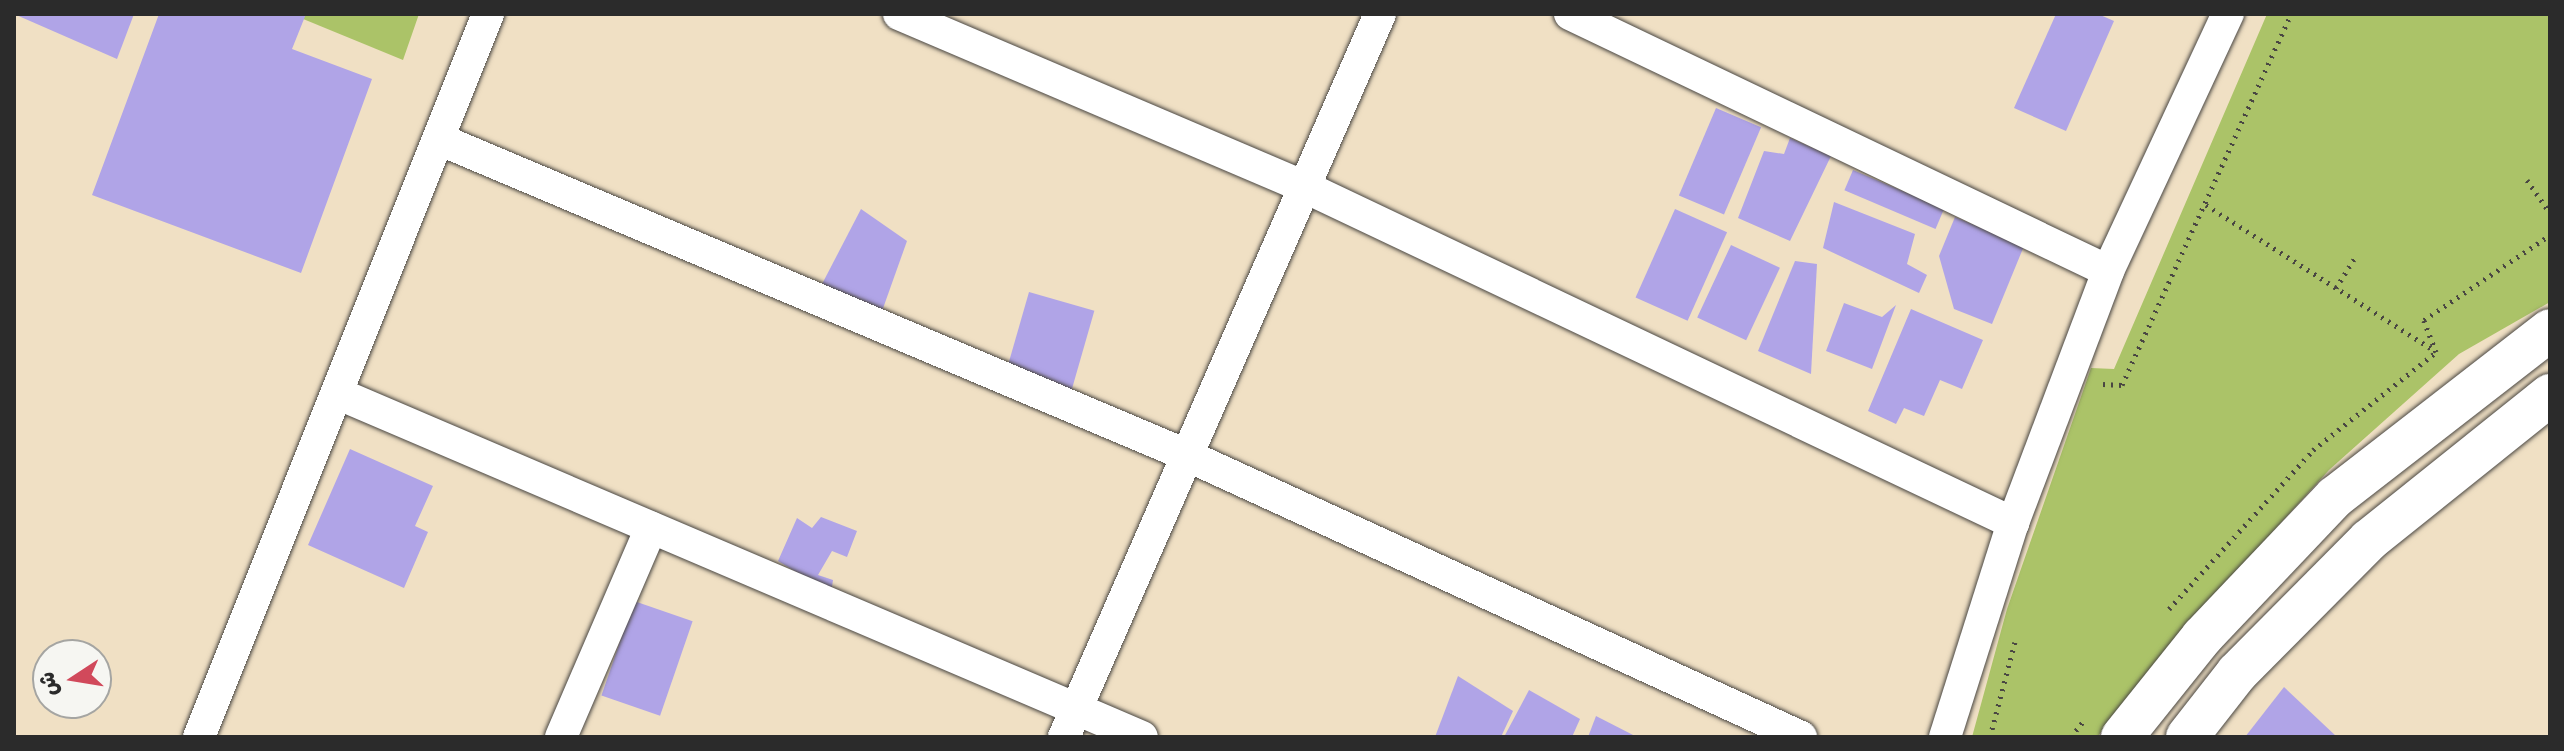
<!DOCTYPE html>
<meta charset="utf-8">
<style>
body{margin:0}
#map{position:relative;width:2564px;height:751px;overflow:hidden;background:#f0e0c4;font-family:"Indie Flower","Playpen Sans Arabic",sans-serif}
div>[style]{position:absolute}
.green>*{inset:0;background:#abc368}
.building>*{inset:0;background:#b0a4e7;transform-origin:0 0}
.path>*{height:5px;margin-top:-2.5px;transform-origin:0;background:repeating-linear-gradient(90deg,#494642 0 2px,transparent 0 8px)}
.roads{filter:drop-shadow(0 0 2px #494642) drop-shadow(0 0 2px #494642)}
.minor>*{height:32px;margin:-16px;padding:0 16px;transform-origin:16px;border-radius:16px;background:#fff}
.tertiary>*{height:42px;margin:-21px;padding:0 21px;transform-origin:21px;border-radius:21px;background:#fff}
span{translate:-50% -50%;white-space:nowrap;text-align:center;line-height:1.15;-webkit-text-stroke:7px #f6f6f2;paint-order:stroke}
.frame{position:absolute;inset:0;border:16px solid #2b2b2b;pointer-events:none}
.north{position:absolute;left:32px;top:639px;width:80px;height:80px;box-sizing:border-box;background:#f6f6f2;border:2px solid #a5a5a2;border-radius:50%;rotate:258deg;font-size:22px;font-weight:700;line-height:32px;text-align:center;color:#2b2b2b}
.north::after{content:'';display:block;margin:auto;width:28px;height:36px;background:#d1495b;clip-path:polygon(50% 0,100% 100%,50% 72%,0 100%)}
</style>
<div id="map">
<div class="green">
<i style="clip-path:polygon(291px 14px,419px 14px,403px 60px)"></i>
<i style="clip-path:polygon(2267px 14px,2550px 14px,2550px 302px,2459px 354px,2329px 470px,2206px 605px,2097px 737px,1972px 737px,2007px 609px,2091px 368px,2114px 369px)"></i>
</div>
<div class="building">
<i style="clip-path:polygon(14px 14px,134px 14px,117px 59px)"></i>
<i style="clip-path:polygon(159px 14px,306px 14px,292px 49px,372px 79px,301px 273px,92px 195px)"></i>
<i style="clip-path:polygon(2056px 14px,2098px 14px,2114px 21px,2066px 131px,2014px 108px)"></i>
<i style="left:1716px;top:108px;width:49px;height:95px;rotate:23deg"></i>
<i style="clip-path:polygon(1790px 138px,1831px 156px,1790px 241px,1738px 218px,1764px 151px,1784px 154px)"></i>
<i style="left:1853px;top:170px;width:99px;height:22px;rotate:23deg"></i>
<i style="clip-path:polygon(1834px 202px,1915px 234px,1907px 264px,1927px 275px,1919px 293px,1823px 248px)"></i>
<i style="clip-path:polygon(861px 209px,907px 241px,881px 314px,821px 286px)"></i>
<i style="left:1675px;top:209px;width:57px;height:97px;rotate:24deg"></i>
<i style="clip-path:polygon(1955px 217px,2024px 246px,1992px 324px,1954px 309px,1939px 256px)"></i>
<i style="left:1731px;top:245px;width:54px;height:80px;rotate:25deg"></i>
<i style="clip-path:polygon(1795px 261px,1817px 264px,1811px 374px,1758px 351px)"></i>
<i style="left:1029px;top:292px;width:68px;height:89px;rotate:16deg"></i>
<i style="clip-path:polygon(1844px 303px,1882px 317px,1896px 305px,1872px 369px,1826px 351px)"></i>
<i style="clip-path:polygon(1911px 309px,1983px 340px,1962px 389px,1940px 380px,1924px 416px,1904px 408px,1896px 424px,1868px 411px)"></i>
<i style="clip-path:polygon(350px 449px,433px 486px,415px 526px,428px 532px,404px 588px,308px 545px)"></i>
<i style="clip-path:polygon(821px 517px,857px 531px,847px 557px,832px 551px,818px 575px,833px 580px,831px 593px,778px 561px,797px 518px,812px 528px)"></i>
<i style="left:634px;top:601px;width:62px;height:100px;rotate:19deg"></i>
<i style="clip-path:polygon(1458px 676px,1513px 711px,1501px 737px,1435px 737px)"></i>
<i style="clip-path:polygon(2284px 687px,2337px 737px,2245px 737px)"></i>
<i style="clip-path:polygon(1529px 690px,1580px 719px,1572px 737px,1504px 737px)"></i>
<i style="clip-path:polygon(1596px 716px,1637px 737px,1588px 737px)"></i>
</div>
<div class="path">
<i style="left:2527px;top:180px;width:40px;rotate:55.1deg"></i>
<i style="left:2206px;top:205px;width:272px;rotate:32.5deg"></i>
<i style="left:2336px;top:288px;width:38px;rotate:-58deg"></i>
<i style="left:2103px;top:384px;width:19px;rotate:3deg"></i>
<i style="left:2122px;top:385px;width:408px;rotate:-65.5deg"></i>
<i style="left:2169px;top:609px;width:215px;rotate:-47.8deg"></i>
<i style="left:2313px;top:450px;width:157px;rotate:-38.5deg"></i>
<i style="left:2436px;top:352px;width:34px;rotate:-111deg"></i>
<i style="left:2424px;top:320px;width:152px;rotate:-34deg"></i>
<i style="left:1990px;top:737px;width:98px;rotate:-75.3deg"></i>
<i style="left:2071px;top:737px;width:23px;rotate:-52deg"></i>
</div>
<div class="roads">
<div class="minor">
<i style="left:899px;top:14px;width:441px;rotate:23.1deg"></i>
<i style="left:1305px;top:187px;width:784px;rotate:25.39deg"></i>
<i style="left:1570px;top:14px;width:596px;rotate:25.53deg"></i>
<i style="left:441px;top:140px;width:807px;rotate:22.91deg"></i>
<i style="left:1184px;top:454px;width:679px;rotate:24.64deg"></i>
<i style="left:339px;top:394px;width:873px;rotate:23.13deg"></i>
<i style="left:199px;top:737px;width:779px;rotate:-68.21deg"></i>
<i style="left:561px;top:737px;width:228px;rotate:-66.7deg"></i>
<i style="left:1064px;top:737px;width:789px;rotate:-66.39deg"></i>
<i style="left:1945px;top:737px;width:225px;rotate:-72.4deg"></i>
<i style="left:2013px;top:523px;width:269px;rotate:-69.3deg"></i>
<i style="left:2108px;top:271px;width:284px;rotate:-65deg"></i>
</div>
<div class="tertiary">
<i style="left:2122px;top:737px;width:128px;rotate:-51.3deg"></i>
<i style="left:2202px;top:637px;width:193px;rotate:-46.5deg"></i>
<i style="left:2335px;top:497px;width:272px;rotate:-37.8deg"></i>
<i style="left:2187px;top:737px;width:81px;rotate:-52deg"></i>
<i style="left:2237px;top:673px;width:187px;rotate:-45.2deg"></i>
<i style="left:2369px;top:540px;width:232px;rotate:-38.7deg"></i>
</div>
</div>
<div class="frame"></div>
<div class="north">ش</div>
</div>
